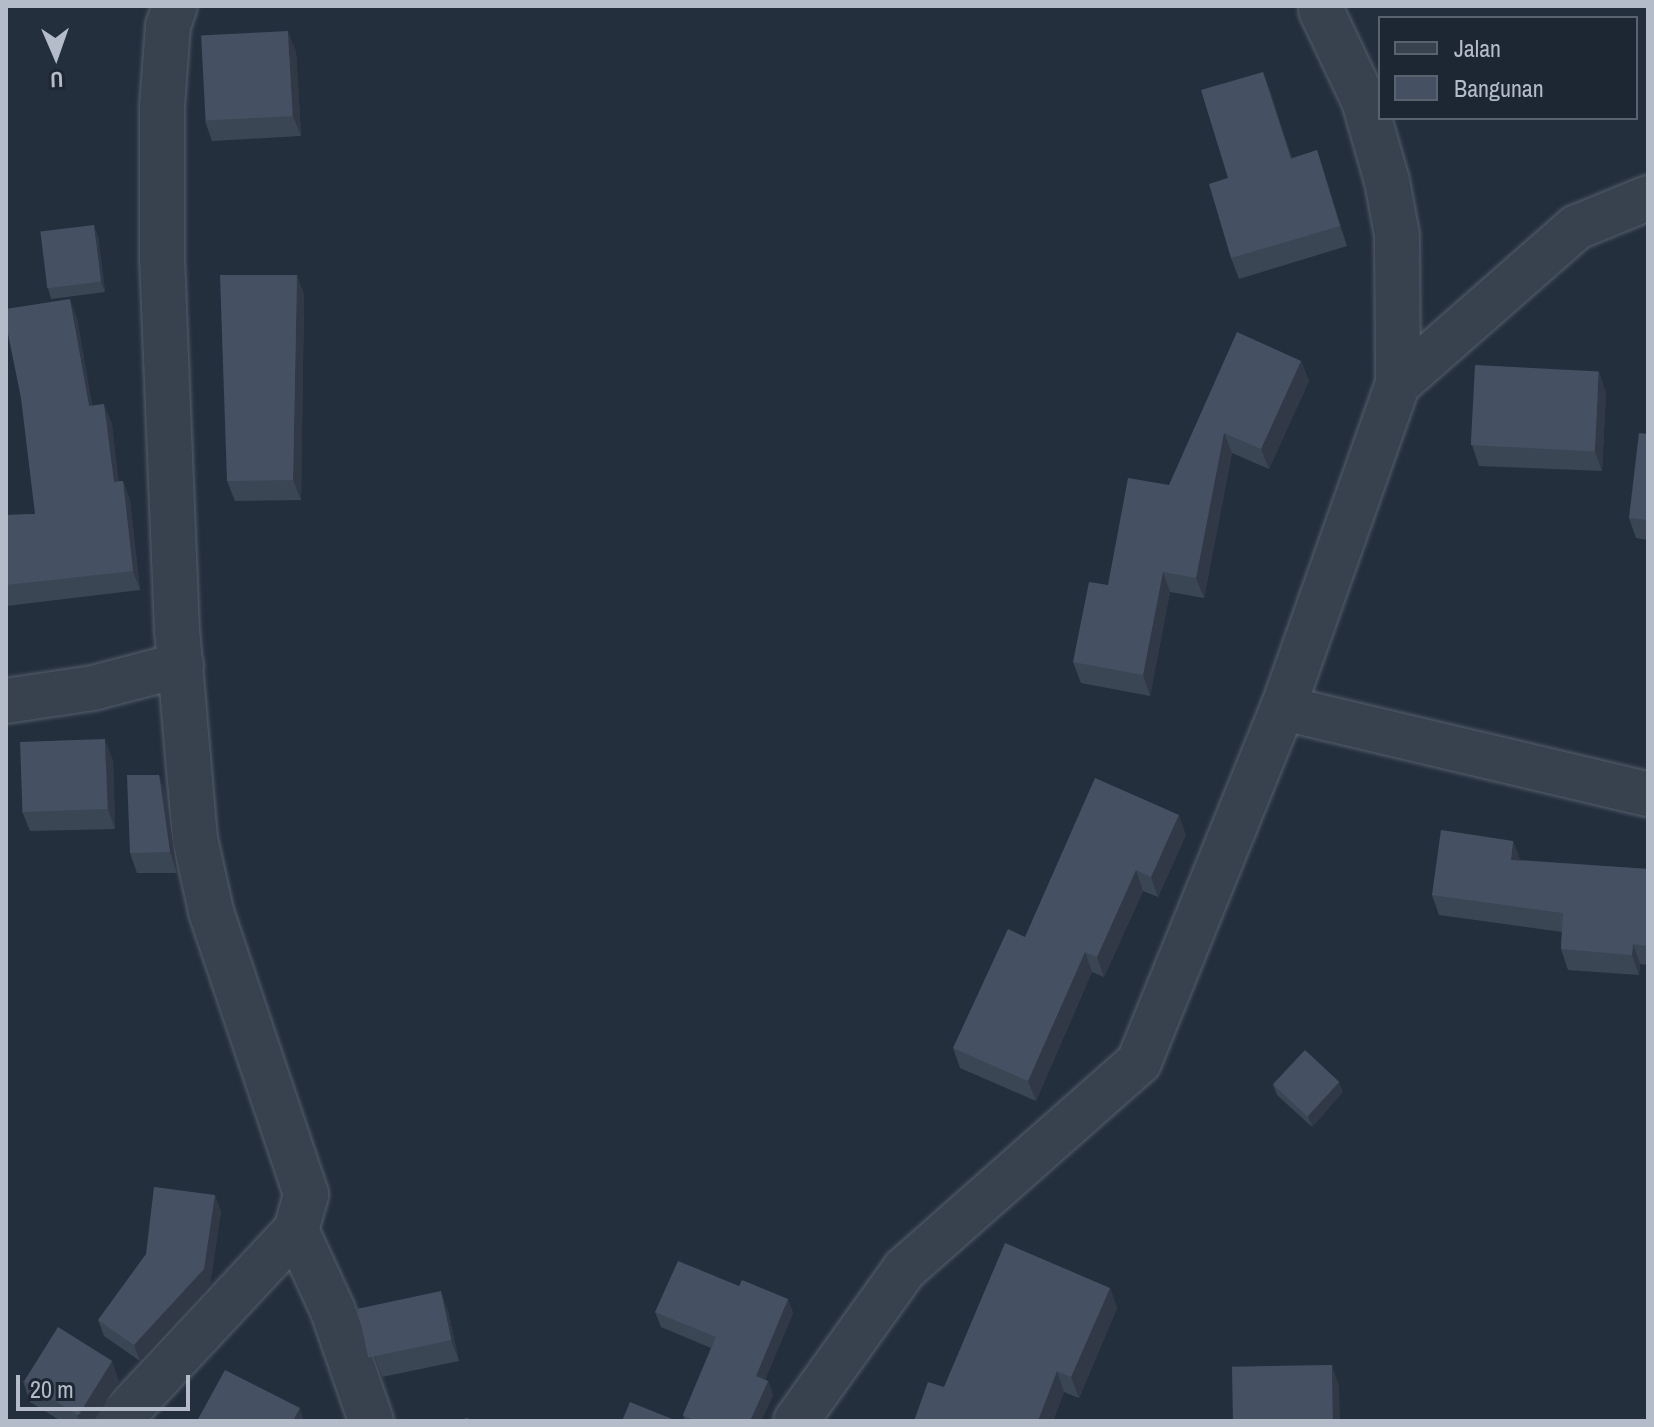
<!DOCTYPE html>
<style>
body{margin:0}
#map{position:relative;width:1654px;height:1427px;overflow:hidden;background:#242f3e;font-family:"Archivo Narrow",sans-serif}
div>[style]{position:absolute}
.roads{filter:drop-shadow(0 0 2px #565f6c) drop-shadow(0 0 2px #565f6c)}
.minor>*{height:44px;margin:-22px;padding:0 22px;transform-origin:22px;border-radius:22px;background:#38414e}
.wall>*{inset:0;background:#3b4654}
.shaded-wall>*{inset:0;background:#303945}
.building>*{inset:0;background:#455162;transform-origin:0 0}
span{translate:-50% -50%;white-space:nowrap;text-align:center;line-height:1.15;-webkit-text-stroke:8px #1d2633;paint-order:stroke}
.frame{position:absolute;inset:0;border:8px solid #b4bcc9;pointer-events:none}
.legend{position:absolute;left:1378px;top:16px;width:260px;height:104px;box-sizing:border-box;background:#1d2633;border:2px solid #59626f;margin:0;padding:10px 14px;list-style:none;font-size:24px;color:#b4bcc9}
.legend li{display:flex;align-items:center;gap:16px;height:40px}
.legend b{width:40px;border:2px solid #59626f}
.north{position:absolute;left:16px;top:16px;width:80px;height:80px;-webkit-text-stroke:6px #1d2633;paint-order:stroke;rotate:178deg;font-size:22px;font-weight:700;line-height:32px;text-align:center;color:#b4bcc9}
.north::after{content:'';display:block;margin:auto;width:28px;height:36px;background:#b4bcc9;clip-path:polygon(50% 0,100% 100%,50% 72%,0 100%)}
.scale{position:absolute;left:16px;top:1375px;width:174px;height:36px;box-sizing:border-box;border:4px solid #b4bcc9;border-top:0;padding-left:10px;font-size:24px;line-height:28px;white-space:nowrap;color:#b4bcc9;-webkit-text-stroke:6px #1d2633;paint-order:stroke}
</style>
<div id="map">
<div class="roads">
<div class="minor">
<i style="left:1321px;top:10px;width:101px;rotate:64.7deg"></i>
<i style="left:1364px;top:101px;width:83px;rotate:74deg"></i>
<i style="left:1387px;top:181px;width:55px;rotate:79.5deg"></i>
<i style="left:1397px;top:235px;width:149px;rotate:89.6deg"></i>
<i style="left:6px;top:701px;width:88px;rotate:-8.5deg"></i>
<i style="left:93px;top:688px;width:91px;rotate:-14.6deg"></i>
<i style="left:1283px;top:708px;width:375px;rotate:13.3deg"></i>
<i style="left:296px;top:1230px;width:89px;rotate:65.4deg"></i>
<i style="left:333px;top:1311px;width:116px;rotate:70.9deg"></i>
<i style="left:118px;top:1421px;width:261px;rotate:-47deg"></i>
<i style="left:296px;top:1230px;width:37px;rotate:-74deg"></i>
<i style="left:306px;top:1194px;width:299px;rotate:-108.6deg"></i>
<i style="left:211px;top:911px;width:74px;rotate:-102.5deg"></i>
<i style="left:195px;top:839px;width:209px;rotate:-94.9deg"></i>
<i style="left:177px;top:631px;width:373px;rotate:-92.3deg"></i>
<i style="left:162px;top:258px;width:151px;rotate:-90deg"></i>
<i style="left:162px;top:107px;width:81px;rotate:-85.8deg"></i>
<i style="left:168px;top:26px;width:21px;rotate:-71deg"></i>
<i style="left:796px;top:1421px;width:187px;rotate:-54.4deg"></i>
<i style="left:905px;top:1269px;width:312px;rotate:-41.5deg"></i>
<i style="left:1139px;top:1062px;width:382px;rotate:-67.9deg"></i>
<i style="left:1283px;top:708px;width:344px;rotate:-70.5deg"></i>
<i style="left:1398px;top:384px;width:238px;rotate:-41.3deg"></i>
<i style="left:1577px;top:227px;width:77px;rotate:-22.2deg"></i>
</div>
</div>
<div class="wall">
<i style="clip-path:polygon(296px 52px,301px 136px,212px 141px,205px 121px)"></i>
<i style="clip-path:polygon(1263px 72px,1292px 158px,1317px 150px,1347px 246px,1239px 279px,1231px 258px,1228px 178px)"></i>
<i style="clip-path:polygon(98px 236px,105px 292px,51px 299px,48px 288px)"></i>
<i style="clip-path:polygon(297px 275px,304px 295px,301px 500px,235px 501px,227px 481px)"></i>
<i style="clip-path:polygon(77px 318px,92px 406px,112px 424px,118px 481px,123px 481px,130px 500px,140px 590px,6px 606px,6px 515px,35px 514px)"></i>
<i style="clip-path:polygon(1301px 361px,1309px 381px,1269px 469px,1232px 453px,1204px 598px,1170px 592px,1150px 696px,1081px 683px,1073px 662px,1169px 485px)"></i>
<i style="clip-path:polygon(1606px 392px,1602px 471px,1479px 466px,1472px 445px)"></i>
<i style="clip-path:polygon(1648px 434px,1648px 540px,1636px 538px,1629px 518px)"></i>
<i style="clip-path:polygon(113px 760px,115px 829px,30px 831px,22px 811px)"></i>
<i style="clip-path:polygon(159px 775px,166px 795px,177px 873px,137px 873px,130px 853px)"></i>
<i style="clip-path:polygon(1186px 835px,1158px 897px,1143px 891px,1104px 977px,1092px 972px,1036px 1101px,960px 1068px,953px 1048px,1025px 937px)"></i>
<i style="clip-path:polygon(1513px 841px,1520px 860px,1648px 869px,1648px 965px,1640px 964px,1639px 975px,1568px 970px,1561px 949px,1562px 932px,1439px 915px,1432px 895px)"></i>
<i style="clip-path:polygon(1273px 1085px,1343px 1092px,1312px 1127px,1277px 1095px)"></i>
<i style="clip-path:polygon(221px 1211px,210px 1285px,140px 1361px,104px 1336px,98px 1320px)"></i>
<i style="clip-path:polygon(739px 1286px,788px 1299px,793px 1313px,765px 1380px,768px 1381px,773px 1395px,761px 1421px,685px 1421px,683px 1415px,711px 1348px,661px 1327px,655px 1312px)"></i>
<i style="clip-path:polygon(1110px 1288px,1117px 1308px,1079px 1398px,1064px 1392px,1053px 1421px,914px 1421px,944px 1387px)"></i>
<i style="clip-path:polygon(358px 1308px,448px 1311px,459px 1361px,382px 1377px)"></i>
<i style="clip-path:polygon(23px 1381px,119px 1381px,94px 1421px,61px 1421px,30px 1402px)"></i>
</div>
<div class="shaded-wall">
<i style="clip-path:polygon(288px 31px,296px 52px,301px 136px,293px 116px)"></i>
<i style="clip-path:polygon(1263px 72px,1271px 92px,1298px 179px,1291px 159px)"></i>
<i style="clip-path:polygon(1317px 150px,1324px 171px,1347px 246px,1340px 226px)"></i>
<i style="clip-path:polygon(94px 225px,98px 236px,105px 292px,101px 282px)"></i>
<i style="clip-path:polygon(297px 275px,304px 295px,301px 500px,293px 480px)"></i>
<i style="clip-path:polygon(70px 299px,77px 318px,96px 426px,89px 406px)"></i>
<i style="clip-path:polygon(1301px 361px,1309px 381px,1269px 469px,1261px 449px)"></i>
<i style="clip-path:polygon(1599px 372px,1606px 392px,1602px 471px,1595px 451px)"></i>
<i style="clip-path:polygon(104px 404px,112px 424px,121px 501px,114px 482px)"></i>
<i style="clip-path:polygon(1224px 433px,1232px 453px,1204px 598px,1196px 578px)"></i>
<i style="clip-path:polygon(123px 481px,130px 500px,140px 590px,133px 571px)"></i>
<i style="clip-path:polygon(1163px 572px,1170px 592px,1150px 696px,1143px 675px)"></i>
<i style="clip-path:polygon(105px 739px,113px 760px,115px 829px,108px 809px)"></i>
<i style="clip-path:polygon(159px 775px,166px 795px,177px 873px,170px 852px)"></i>
<i style="clip-path:polygon(1179px 815px,1186px 835px,1158px 897px,1151px 877px)"></i>
<i style="clip-path:polygon(1513px 841px,1521px 862px,1511px 860px)"></i>
<i style="clip-path:polygon(1136px 870px,1143px 891px,1104px 977px,1097px 957px)"></i>
<i style="clip-path:polygon(1633px 944px,1640px 964px,1639px 975px,1632px 955px)"></i>
<i style="clip-path:polygon(1085px 952px,1092px 972px,1036px 1101px,1028px 1081px)"></i>
<i style="clip-path:polygon(1339px 1082px,1343px 1092px,1312px 1127px,1308px 1116px)"></i>
<i style="clip-path:polygon(215px 1195px,221px 1211px,210px 1285px,140px 1361px,134px 1345px)"></i>
<i style="clip-path:polygon(1110px 1288px,1117px 1308px,1079px 1398px,1071px 1377px)"></i>
<i style="clip-path:polygon(441px 1291px,448px 1311px,459px 1361px,451px 1340px)"></i>
<i style="clip-path:polygon(788px 1299px,793px 1313px,761px 1390px,756px 1376px)"></i>
<i style="clip-path:polygon(112px 1361px,119px 1381px,94px 1421px,79px 1421px,77px 1415px)"></i>
<i style="clip-path:polygon(1332px 1365px,1339px 1386px,1340px 1421px,1333px 1421px)"></i>
<i style="clip-path:polygon(1057px 1371px,1064px 1392px,1053px 1421px,1038px 1421px)"></i>
<i style="clip-path:polygon(768px 1381px,773px 1395px,761px 1421px,750px 1421px)"></i>
<i style="clip-path:polygon(300px 1408px,304px 1421px,293px 1421px)"></i>
</div>
<div class="building">
<i style="left:288px;top:31px;width:85px;height:87px;rotate:87deg"></i>
<i style="clip-path:polygon(1263px 72px,1291px 159px,1317px 150px,1340px 226px,1231px 258px,1209px 184px,1228px 178px,1201px 90px)"></i>
<i style="left:94px;top:225px;width:57px;height:54px;rotate:83deg"></i>
<i style="clip-path:polygon(220px 275px,297px 275px,293px 480px,227px 481px)"></i>
<i style="clip-path:polygon(70px 299px,89px 406px,104px 404px,114px 482px,123px 481px,133px 571px,6px 585px,6px 515px,35px 514px,21px 398px,6px 324px,6px 309px)"></i>
<i style="clip-path:polygon(1237px 332px,1301px 361px,1261px 449px,1224px 433px,1196px 578px,1163px 572px,1143px 675px,1073px 662px,1089px 582px,1108px 585px,1128px 478px,1169px 485px)"></i>
<i style="left:1475px;top:365px;width:124px;height:80px;rotate:3deg"></i>
<i style="clip-path:polygon(1639px 433px,1648px 434px,1648px 520px,1629px 518px)"></i>
<i style="left:105px;top:739px;width:70px;height:85px;rotate:88deg"></i>
<i style="clip-path:polygon(127px 775px,159px 775px,170px 852px,130px 853px)"></i>
<i style="clip-path:polygon(1095px 778px,1179px 815px,1151px 877px,1136px 870px,1097px 957px,1085px 952px,1028px 1081px,953px 1048px,1008px 929px,1025px 937px)"></i>
<i style="clip-path:polygon(1441px 830px,1513px 841px,1511px 860px,1648px 869px,1648px 946px,1633px 944px,1632px 955px,1561px 949px,1563px 913px,1432px 895px)"></i>
<i style="left:1305px;top:1050px;width:47px;height:47px;rotate:43deg"></i>
<i style="clip-path:polygon(154px 1187px,215px 1195px,204px 1269px,134px 1345px,98px 1320px,146px 1254px)"></i>
<i style="clip-path:polygon(1005px 1243px,1110px 1288px,1071px 1377px,1057px 1371px,1038px 1421px,914px 1421px,928px 1382px,944px 1387px)"></i>
<i style="clip-path:polygon(678px 1261px,739px 1286px,742px 1280px,788px 1299px,756px 1376px,768px 1381px,750px 1421px,696px 1421px,683px 1415px,716px 1337px,655px 1312px)"></i>
<i style="left:441px;top:1291px;width:50px;height:85px;rotate:78deg"></i>
<i style="left:58px;top:1327px;width:64px;height:64px;rotate:32deg"></i>
<i style="left:1332px;top:1365px;width:56px;height:100px;rotate:89deg"></i>
<i style="clip-path:polygon(225px 1370px,300px 1408px,293px 1421px,197px 1421px)"></i>
<i style="clip-path:polygon(630px 1402px,677px 1421px,622px 1421px)"></i>
<i style="clip-path:polygon(465px 1418px,480px 1421px,464px 1421px)"></i>
</div>
<div class="frame"></div>
<ul class="legend">
<li><b style="height:10px;background:#38414e"></b>Jalan</li>
<li><b style="height:22px;background:#455162"></b>Bangunan</li>
</ul>
<div class="north">U</div>
<div class="scale">20 m</div>
</div>
